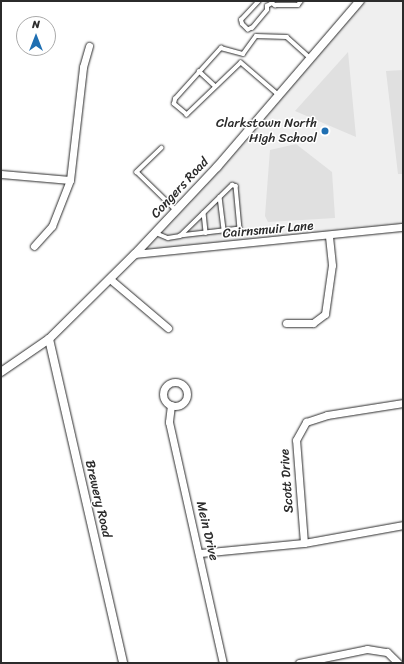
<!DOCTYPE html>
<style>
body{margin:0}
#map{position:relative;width:404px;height:664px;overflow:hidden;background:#fff;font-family:Sriracha,sans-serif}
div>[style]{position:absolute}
.built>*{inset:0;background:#efefef}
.green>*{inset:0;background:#e0e0e0}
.roads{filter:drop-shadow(0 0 1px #2b2b2b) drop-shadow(0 0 1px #2b2b2b)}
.service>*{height:3.5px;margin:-1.75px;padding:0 1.75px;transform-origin:1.75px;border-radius:1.75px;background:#fff}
.minor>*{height:7px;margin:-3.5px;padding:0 3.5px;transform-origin:3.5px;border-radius:3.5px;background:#fff}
.minor>.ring{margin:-3.5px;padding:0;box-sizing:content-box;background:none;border:7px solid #fff;border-radius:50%}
.tertiary>*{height:8px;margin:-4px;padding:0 4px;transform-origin:4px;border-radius:4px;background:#fff}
.dots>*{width:11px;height:11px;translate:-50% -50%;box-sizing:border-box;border:2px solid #fff;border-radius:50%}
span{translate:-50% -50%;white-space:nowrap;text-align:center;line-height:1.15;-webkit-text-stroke:3px #fff;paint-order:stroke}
.poi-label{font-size:13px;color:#2b2b2b}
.right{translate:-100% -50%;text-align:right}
.street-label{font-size:13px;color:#2b2b2b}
.frame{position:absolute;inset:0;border:2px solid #2b2b2b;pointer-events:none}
.north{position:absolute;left:16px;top:16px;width:40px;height:40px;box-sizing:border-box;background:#fff;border:1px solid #aaa;border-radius:50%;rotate:0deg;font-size:11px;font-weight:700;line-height:16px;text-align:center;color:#2b2b2b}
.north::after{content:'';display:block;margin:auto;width:14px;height:18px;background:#1f6fb2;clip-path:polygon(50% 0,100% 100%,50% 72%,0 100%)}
</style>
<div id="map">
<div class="built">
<i style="clip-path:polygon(360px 1px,403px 1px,403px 227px,135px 254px)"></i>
</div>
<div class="green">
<i style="clip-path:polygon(348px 52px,356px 137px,295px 111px)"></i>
<i style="clip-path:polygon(403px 70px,403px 174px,398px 174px,386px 71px)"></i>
<i style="clip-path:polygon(296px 144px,332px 172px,335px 218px,268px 222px,265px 216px,270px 150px)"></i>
</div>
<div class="roads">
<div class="service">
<i style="left:267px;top:6px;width:6px;rotate:-31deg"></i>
<i style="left:272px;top:3px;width:4px;rotate:34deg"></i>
<i style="left:275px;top:5px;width:23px"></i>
<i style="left:298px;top:5px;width:5px;rotate:-53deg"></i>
<i style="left:252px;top:28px;width:4px;rotate:153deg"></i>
<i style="left:248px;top:30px;width:8px;rotate:-135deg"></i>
<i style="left:242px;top:24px;width:4px;rotate:-104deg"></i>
<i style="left:241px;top:20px;width:26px;rotate:-47deg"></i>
<i style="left:252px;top:28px;width:23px;rotate:-50deg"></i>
<i style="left:267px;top:10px;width:4px;rotate:-90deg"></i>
<i style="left:199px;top:71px;width:22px;rotate:43deg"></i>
<i style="left:278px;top:95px;width:49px;rotate:-139.1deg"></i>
<i style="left:241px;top:63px;width:75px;rotate:136.1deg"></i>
<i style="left:187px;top:115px;width:17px;rotate:-140deg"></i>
<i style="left:174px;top:104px;width:5px;rotate:-79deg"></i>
<i style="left:175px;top:99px;width:69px;rotate:-48deg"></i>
<i style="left:221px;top:48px;width:23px;rotate:15deg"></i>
<i style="left:243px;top:54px;width:22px;rotate:-54deg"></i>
<i style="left:256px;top:36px;width:31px;rotate:2deg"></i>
<i style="left:287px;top:37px;width:31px;rotate:42deg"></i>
<i style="left:162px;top:148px;width:35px;rotate:136deg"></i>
<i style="left:137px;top:172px;width:54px;rotate:44.3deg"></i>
<i style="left:220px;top:197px;width:35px;rotate:83deg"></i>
<i style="left:204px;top:213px;width:20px;rotate:84deg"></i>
<i style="left:156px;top:233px;width:13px;rotate:23deg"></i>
<i style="left:168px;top:238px;width:12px;rotate:-9deg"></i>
<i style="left:180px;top:236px;width:73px;rotate:-44.4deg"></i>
<i style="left:232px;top:185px;width:4px;rotate:14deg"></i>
<i style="left:236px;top:186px;width:43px;rotate:84.7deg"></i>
<i style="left:240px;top:229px;width:60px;rotate:173.3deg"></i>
</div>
<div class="minor">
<i style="left:1px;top:174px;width:69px;rotate:5deg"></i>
<i style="left:34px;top:246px;width:27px;rotate:-48deg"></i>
<i style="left:52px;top:226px;width:49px;rotate:-68.6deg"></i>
<i style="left:70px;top:180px;width:114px;rotate:-83.4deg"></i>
<i style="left:83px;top:67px;width:22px;rotate:-74deg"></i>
<i style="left:135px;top:254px;width:269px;rotate:-5.8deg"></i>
<i style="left:110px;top:279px;width:76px;rotate:40.2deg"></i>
<i style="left:286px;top:323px;width:27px"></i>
<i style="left:313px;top:323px;width:15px;rotate:-37deg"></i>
<i style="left:325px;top:314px;width:49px;rotate:-81.9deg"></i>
<i style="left:332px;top:265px;width:29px;rotate:-96deg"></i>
<i class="ring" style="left:163px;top:382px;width:17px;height:17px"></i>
<i style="left:171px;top:405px;width:17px;rotate:97deg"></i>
<i style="left:169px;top:422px;width:247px;rotate:77.4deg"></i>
<i style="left:304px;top:543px;width:103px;rotate:-94.4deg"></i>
<i style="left:296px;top:440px;width:21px;rotate:-61deg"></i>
<i style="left:306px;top:422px;width:22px;rotate:-18deg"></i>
<i style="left:327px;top:415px;width:77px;rotate:-9deg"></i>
<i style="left:200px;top:553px;width:104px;rotate:-5.5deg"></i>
<i style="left:304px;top:543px;width:101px;rotate:-10.3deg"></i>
<i style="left:299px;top:663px;width:69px;rotate:-11.6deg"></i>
<i style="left:367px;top:649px;width:20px;rotate:9deg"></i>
<i style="left:387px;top:652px;width:16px;rotate:45deg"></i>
</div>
<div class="tertiary">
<i style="left:49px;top:339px;width:332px;rotate:77.1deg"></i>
<i style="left:1px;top:372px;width:58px;rotate:-34.5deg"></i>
<i style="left:49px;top:339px;width:121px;rotate:-44.7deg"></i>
<i style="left:135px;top:254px;width:120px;rotate:-46.7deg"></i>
<i style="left:217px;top:167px;width:219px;rotate:-49.3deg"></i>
</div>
</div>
<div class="dots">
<i style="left:325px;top:131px;background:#1f6fb2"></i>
</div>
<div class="poi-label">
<span class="right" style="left:317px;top:131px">Clarkstown North<br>High School</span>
</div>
<div class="street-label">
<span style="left:180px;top:188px;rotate:-47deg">Congers Road</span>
<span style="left:268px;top:230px;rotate:-5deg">Cairnsmuir Lane</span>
<span style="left:287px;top:481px;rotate:-94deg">Scott Drive</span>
<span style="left:98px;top:499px;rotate:77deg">Brewery Road</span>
<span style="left:207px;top:531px;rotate:77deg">Mein Drive</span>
</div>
<div class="frame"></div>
<div class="north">N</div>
</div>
